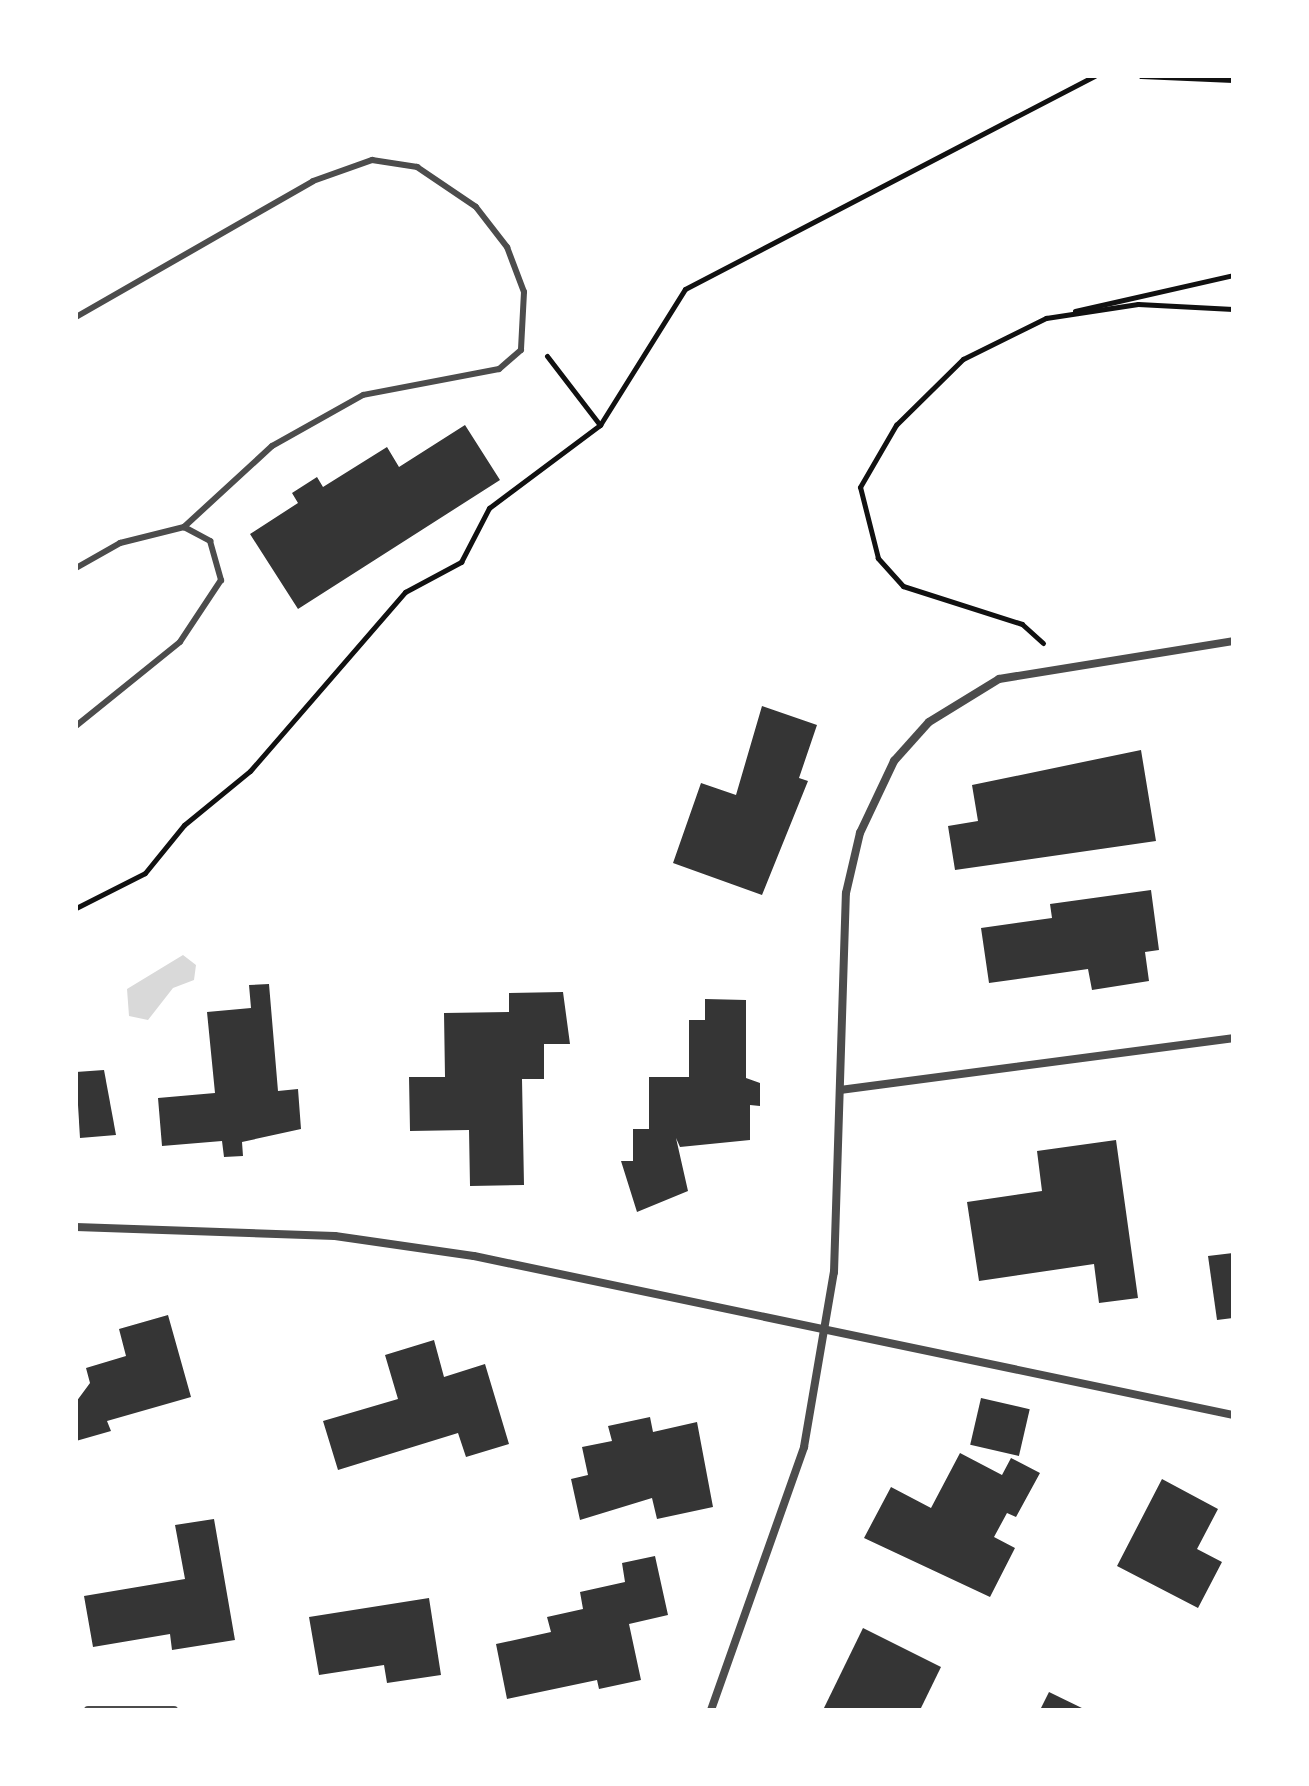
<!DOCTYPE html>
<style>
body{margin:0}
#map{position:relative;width:1309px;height:1786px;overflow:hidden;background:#fff;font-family:"Space Grotesk",sans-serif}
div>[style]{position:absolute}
.water>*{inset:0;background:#d9d9d9}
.building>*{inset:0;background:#353535;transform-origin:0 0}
.path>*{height:5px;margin:-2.5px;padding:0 2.5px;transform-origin:2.5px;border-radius:2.5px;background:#111}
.service>*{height:6px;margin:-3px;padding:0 3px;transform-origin:3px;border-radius:3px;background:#4c4c4c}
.minor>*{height:8px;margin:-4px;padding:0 4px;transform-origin:4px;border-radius:4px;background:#4c4c4c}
span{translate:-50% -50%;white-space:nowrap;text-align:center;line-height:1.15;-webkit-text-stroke:8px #fff;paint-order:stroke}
.frame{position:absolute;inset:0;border:78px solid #fff;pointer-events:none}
</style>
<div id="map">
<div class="water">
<i style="clip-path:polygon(183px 955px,196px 965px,194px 980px,173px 988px,148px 1020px,129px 1016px,127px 989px)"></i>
</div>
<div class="building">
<i style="clip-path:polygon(465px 425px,500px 480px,298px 609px,250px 534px,298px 503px,292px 493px,317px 477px,323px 487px,387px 447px,399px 467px)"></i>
<i style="clip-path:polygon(762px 706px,817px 725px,799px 778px,808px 781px,762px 895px,673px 863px,701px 783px,736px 795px)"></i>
<i style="clip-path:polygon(1141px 750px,1156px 841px,955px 870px,948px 826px,978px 821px,972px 785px)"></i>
<i style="clip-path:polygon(1151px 890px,1159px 950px,1145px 952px,1149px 981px,1092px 990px,1088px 969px,989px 983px,981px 928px,1052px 918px,1050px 904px)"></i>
<i style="clip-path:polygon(269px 984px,278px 1091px,298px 1089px,301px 1129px,242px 1142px,243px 1156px,224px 1157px,222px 1141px,162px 1146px,158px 1098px,215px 1093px,207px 1012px,251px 1008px,249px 985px)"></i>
<i style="clip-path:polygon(563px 992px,570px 1044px,544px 1044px,544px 1079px,522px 1079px,524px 1185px,470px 1186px,469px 1130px,410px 1131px,409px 1077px,445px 1077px,444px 1013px,509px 1012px,509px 993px)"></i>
<i style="clip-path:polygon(705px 999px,746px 1000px,746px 1078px,760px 1083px,760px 1106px,750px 1105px,750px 1140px,680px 1147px,676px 1138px,688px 1191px,637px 1212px,621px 1161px,633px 1161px,633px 1129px,649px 1129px,649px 1077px,689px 1077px,689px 1020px,705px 1020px)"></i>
<i style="clip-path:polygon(104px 1070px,116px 1135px,80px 1138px,76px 1072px)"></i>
<i style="clip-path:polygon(1116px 1140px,1138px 1298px,1099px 1303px,1094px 1264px,979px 1281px,967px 1202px,1042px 1191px,1037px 1151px)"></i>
<i style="clip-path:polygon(1233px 1253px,1233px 1318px,1217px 1320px,1208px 1256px)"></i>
<i style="clip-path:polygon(168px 1315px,191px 1397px,107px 1421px,111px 1431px,76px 1441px,76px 1402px,90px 1383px,86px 1368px,126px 1356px,119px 1329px)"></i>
<i style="clip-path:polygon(434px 1340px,444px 1377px,485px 1364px,509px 1444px,466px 1457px,458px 1433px,338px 1470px,323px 1421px,398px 1399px,385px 1355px)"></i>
<i style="left:981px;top:1398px;width:50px;height:48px;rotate:13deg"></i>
<i style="clip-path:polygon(650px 1417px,653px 1432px,697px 1422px,713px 1507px,657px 1519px,652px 1498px,580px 1520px,571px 1479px,588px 1475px,582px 1447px,612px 1441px,608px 1426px)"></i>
<i style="clip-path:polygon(960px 1453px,1002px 1475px,1011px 1458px,1040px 1473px,1016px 1517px,1007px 1513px,994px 1537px,1015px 1548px,990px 1597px,864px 1538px,891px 1487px,931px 1508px)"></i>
<i style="clip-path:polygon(1162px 1479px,1218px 1509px,1197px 1549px,1222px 1562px,1198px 1608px,1117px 1566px)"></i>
<i style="clip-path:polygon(214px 1519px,235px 1640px,172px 1650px,170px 1634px,93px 1647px,84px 1596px,185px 1579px,175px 1525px)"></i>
<i style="clip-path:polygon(655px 1556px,668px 1615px,629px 1624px,641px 1680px,599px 1689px,597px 1680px,507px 1699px,496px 1644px,551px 1632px,547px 1617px,583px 1609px,580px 1592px,625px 1582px,622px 1563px)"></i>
<i style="clip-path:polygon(429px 1598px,441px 1675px,387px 1683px,384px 1665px,319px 1675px,309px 1617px)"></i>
<i style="clip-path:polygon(863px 1628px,941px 1667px,920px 1710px,823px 1710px)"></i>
<i style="clip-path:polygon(1049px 1692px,1086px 1710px,1040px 1710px)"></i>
</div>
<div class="path">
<i style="left:1141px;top:76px;width:92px;rotate:2.5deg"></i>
<i style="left:1075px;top:311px;width:162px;rotate:-12.8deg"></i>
<i style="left:547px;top:356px;width:87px;rotate:52.5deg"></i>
<i style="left:1043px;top:643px;width:28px;rotate:-138deg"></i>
<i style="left:1022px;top:624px;width:125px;rotate:-162.3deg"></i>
<i style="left:903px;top:586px;width:38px;rotate:-132deg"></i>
<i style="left:878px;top:558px;width:73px;rotate:-104.2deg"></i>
<i style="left:860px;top:487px;width:72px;rotate:-59.9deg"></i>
<i style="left:896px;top:425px;width:94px;rotate:-44.6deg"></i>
<i style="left:963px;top:359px;width:93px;rotate:-26.3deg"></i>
<i style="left:1046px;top:318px;width:93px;rotate:-8.7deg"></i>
<i style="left:1138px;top:304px;width:95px;rotate:3deg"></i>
<i style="left:76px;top:908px;width:77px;rotate:-26.9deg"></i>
<i style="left:145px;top:873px;width:62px;rotate:-50.9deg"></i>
<i style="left:184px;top:825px;width:85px;rotate:-39.3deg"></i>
<i style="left:250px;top:771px;width:237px;rotate:-49.1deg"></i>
<i style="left:405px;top:592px;width:64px;rotate:-28.2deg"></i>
<i style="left:461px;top:562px;width:61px;rotate:-62.6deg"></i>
<i style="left:489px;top:508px;width:139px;rotate:-36.8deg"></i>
<i style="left:600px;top:425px;width:160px;rotate:-58deg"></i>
<i style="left:685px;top:289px;width:462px;rotate:-27.5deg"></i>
</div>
<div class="service">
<i style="left:76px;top:317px;width:273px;rotate:-29.8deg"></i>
<i style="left:313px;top:181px;width:63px;rotate:-19.6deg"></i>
<i style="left:372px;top:160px;width:46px;rotate:8.8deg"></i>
<i style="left:417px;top:167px;width:71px;rotate:34.1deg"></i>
<i style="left:476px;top:207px;width:51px;rotate:52.2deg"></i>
<i style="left:507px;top:247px;width:48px;rotate:69.3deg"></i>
<i style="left:524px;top:292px;width:58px;rotate:93deg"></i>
<i style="left:521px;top:350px;width:29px;rotate:139deg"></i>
<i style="left:499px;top:369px;width:138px;rotate:169.2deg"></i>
<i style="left:363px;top:395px;width:104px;rotate:150.7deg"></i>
<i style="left:272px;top:446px;width:120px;rotate:137.4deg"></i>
<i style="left:76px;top:568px;width:51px;rotate:-29.6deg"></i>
<i style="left:120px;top:543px;width:66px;rotate:-14deg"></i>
<i style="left:184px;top:527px;width:30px;rotate:28deg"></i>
<i style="left:210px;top:541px;width:41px;rotate:74.2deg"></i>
<i style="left:221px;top:580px;width:74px;rotate:123.5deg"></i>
<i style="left:180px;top:642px;width:134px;rotate:141.1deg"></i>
</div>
<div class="minor">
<i style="left:840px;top:1090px;width:396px;rotate:-7.5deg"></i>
<i style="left:76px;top:1227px;width:259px;rotate:2deg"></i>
<i style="left:335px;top:1236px;width:140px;rotate:8.2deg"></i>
<i style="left:474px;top:1256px;width:775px;rotate:11.83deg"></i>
<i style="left:88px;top:1710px;width:86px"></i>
<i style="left:711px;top:1710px;width:279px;rotate:-70.5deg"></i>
<i style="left:804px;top:1447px;width:178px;rotate:-80.3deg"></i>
<i style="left:834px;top:1272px;width:379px;rotate:-88.2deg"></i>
<i style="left:846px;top:893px;width:62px;rotate:-76.9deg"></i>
<i style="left:860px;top:833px;width:80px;rotate:-64.7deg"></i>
<i style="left:894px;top:761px;width:52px;rotate:-48.1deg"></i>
<i style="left:929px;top:722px;width:82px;rotate:-31.6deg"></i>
<i style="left:999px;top:679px;width:237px;rotate:-9.2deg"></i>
</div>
<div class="frame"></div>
</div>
